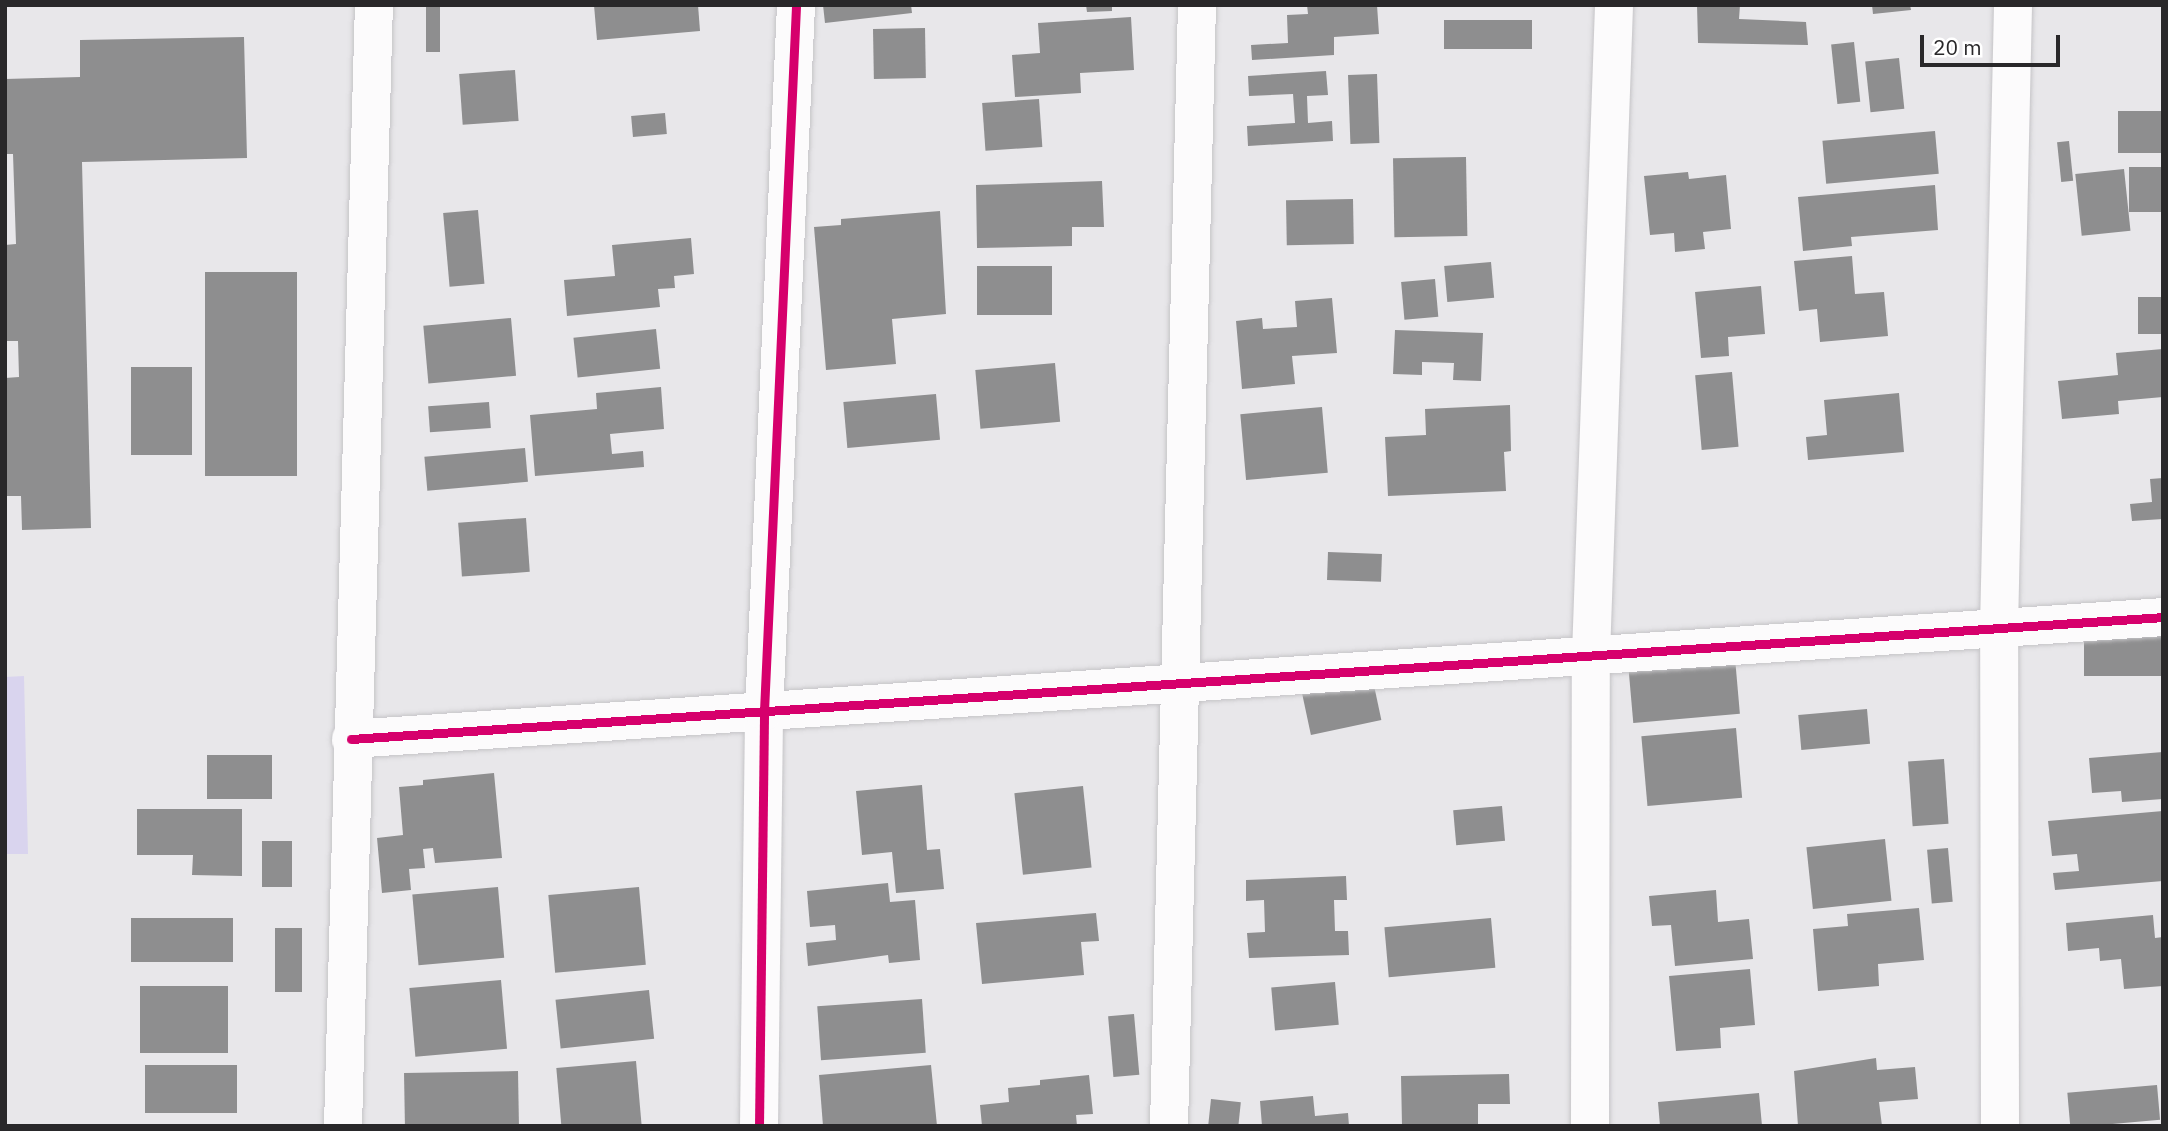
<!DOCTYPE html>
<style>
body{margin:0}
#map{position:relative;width:2168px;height:1131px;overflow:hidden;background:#e8e7ea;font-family:"IBM Plex Sans",sans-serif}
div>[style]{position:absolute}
.green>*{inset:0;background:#d9d4ee}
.building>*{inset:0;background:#8e8e8f;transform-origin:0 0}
.roads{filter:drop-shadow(0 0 2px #c5c4c7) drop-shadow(0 0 2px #c5c4c7)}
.minor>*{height:38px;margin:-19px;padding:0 19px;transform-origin:19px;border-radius:19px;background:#fcfbfc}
.cycleway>*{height:9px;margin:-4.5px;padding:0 4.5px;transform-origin:4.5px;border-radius:4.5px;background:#d6006c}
span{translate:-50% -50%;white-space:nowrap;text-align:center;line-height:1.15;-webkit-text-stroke:7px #fff;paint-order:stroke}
.frame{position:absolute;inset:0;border:7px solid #29282a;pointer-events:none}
.scale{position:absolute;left:1920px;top:35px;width:140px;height:32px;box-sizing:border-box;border:4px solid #29282a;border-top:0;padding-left:9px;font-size:21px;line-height:24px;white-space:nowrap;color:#29282a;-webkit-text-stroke:5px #fff;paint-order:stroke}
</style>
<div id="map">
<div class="green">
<i style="clip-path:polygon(24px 676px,28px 854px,5px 854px,5px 677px)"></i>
</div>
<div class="building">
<i style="left:426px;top:5px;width:14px;height:47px"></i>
<i style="clip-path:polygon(594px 5px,698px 5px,700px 31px,597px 40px)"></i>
<i style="clip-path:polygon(823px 5px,911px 5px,912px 13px,825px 23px)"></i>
<i style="clip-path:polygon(1086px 5px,1112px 5px,1112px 11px,1087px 12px)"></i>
<i style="clip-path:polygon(1307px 5px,1377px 5px,1379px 34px,1334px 37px,1334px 55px,1252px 60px,1251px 45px,1288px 43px,1287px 15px,1308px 14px)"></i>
<i style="clip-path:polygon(1697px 5px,1740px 5px,1739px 19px,1806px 22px,1808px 45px,1698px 43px)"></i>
<i style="clip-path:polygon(1872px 5px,1910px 5px,1911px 10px,1873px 14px)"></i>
<i style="clip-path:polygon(1131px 17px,1134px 70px,1080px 73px,1081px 93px,1015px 97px,1012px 55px,1040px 53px,1038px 23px)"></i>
<i style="left:1532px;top:20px;width:29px;height:88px;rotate:90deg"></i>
<i style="left:925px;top:28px;width:50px;height:52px;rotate:89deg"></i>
<i style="clip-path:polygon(244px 37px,247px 158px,82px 162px,91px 528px,22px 530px,21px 496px,5px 496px,5px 378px,19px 377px,18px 341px,5px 341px,5px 245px,16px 244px,13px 154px,5px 154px,5px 79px,80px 77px,80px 40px)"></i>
<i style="left:1854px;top:42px;width:60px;height:23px;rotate:84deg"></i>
<i style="left:1899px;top:58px;width:51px;height:34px;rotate:84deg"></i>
<i style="left:515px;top:70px;width:51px;height:56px;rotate:86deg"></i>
<i style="clip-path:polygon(1326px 71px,1328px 95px,1307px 96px,1308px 123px,1332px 121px,1333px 141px,1248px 146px,1247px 126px,1295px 123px,1293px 94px,1249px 96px,1248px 76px)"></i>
<i style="left:1377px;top:74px;width:69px;height:29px;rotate:88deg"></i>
<i style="left:1039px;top:99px;width:48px;height:57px;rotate:86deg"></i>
<i style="left:2163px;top:111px;width:42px;height:45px;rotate:90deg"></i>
<i style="left:665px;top:113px;width:21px;height:34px;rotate:85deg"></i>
<i style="left:1935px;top:131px;width:43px;height:113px;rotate:85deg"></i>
<i style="left:2069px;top:141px;width:40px;height:12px;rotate:84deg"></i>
<i style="left:1466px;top:157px;width:79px;height:73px;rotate:89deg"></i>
<i style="left:2163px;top:167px;width:45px;height:34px;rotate:90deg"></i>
<i style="left:2124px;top:169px;width:62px;height:49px;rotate:84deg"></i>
<i style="clip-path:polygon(1688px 172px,1689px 179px,1726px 175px,1731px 229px,1703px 232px,1705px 249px,1675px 252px,1674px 233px,1650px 235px,1644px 176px)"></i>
<i style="clip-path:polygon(1102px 181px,1104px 227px,1072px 227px,1072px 246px,977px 248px,976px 185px)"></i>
<i style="clip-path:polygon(1935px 185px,1938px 230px,1851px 237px,1852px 246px,1803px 251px,1798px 197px)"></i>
<i style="left:1353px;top:199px;width:45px;height:67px;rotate:89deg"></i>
<i style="left:478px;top:210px;width:74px;height:35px;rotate:85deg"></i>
<i style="clip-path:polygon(940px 211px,946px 314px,892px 319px,896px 364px,826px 370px,814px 227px,841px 225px,841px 219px)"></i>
<i style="clip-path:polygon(691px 238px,694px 274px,674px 276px,675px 288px,658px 289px,660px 307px,567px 316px,564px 280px,615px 276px,612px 245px)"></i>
<i style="clip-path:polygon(1852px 256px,1855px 294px,1884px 292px,1888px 336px,1820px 342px,1817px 309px,1799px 311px,1794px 261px)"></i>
<i style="left:1491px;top:262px;width:36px;height:47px;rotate:85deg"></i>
<i style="left:1052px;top:266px;width:49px;height:75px;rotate:90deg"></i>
<i style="left:205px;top:272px;width:92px;height:204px"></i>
<i style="left:1435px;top:279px;width:38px;height:34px;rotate:85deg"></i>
<i style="clip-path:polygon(1761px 286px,1765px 334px,1728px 337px,1729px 356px,1701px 358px,1695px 292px)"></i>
<i style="left:2163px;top:297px;width:37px;height:25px;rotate:90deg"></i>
<i style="clip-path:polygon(1332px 298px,1337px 353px,1292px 356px,1295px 384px,1242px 389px,1236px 321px,1262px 318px,1263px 329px,1297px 327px,1295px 301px)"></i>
<i style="left:511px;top:318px;width:58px;height:88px;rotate:85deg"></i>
<i style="left:656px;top:329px;width:40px;height:83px;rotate:84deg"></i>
<i style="clip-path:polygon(1395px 330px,1483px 333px,1481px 381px,1453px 380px,1454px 363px,1422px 362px,1422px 375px,1393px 374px)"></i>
<i style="clip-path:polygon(2163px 349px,2163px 397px,2118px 401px,2119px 414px,2062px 419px,2058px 381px,2118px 375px,2116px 353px)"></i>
<i style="left:1055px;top:363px;width:59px;height:80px;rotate:85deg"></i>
<i style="left:131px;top:367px;width:61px;height:88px"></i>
<i style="left:1732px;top:372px;width:75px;height:37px;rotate:85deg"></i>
<i style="clip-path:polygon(661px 387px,664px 429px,610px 434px,612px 454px,643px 451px,644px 467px,535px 476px,530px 415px,597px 409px,596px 393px)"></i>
<i style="clip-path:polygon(1899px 393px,1904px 452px,1808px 460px,1806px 437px,1827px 435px,1824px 400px)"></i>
<i style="left:936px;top:394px;width:46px;height:93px;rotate:85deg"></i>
<i style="left:489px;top:402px;width:26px;height:61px;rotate:86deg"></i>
<i style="clip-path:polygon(1510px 405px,1511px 451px,1504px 452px,1506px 491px,1388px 496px,1385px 437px,1426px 435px,1425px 409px)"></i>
<i style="left:1322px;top:407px;width:66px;height:82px;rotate:85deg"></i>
<i style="left:525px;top:448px;width:34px;height:101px;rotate:85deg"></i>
<i style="clip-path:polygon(2163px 478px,2163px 519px,2132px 521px,2130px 504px,2152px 502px,2150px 479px)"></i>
<i style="left:526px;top:518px;width:54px;height:68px;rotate:86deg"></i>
<i style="left:1328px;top:552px;width:54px;height:28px;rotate:2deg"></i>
<i style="left:2163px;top:632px;width:44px;height:79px;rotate:90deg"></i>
<i style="left:1733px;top:635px;width:79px;height:107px;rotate:85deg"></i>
<i style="left:1372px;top:676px;width:45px;height:72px;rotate:78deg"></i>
<i style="left:1867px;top:709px;width:35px;height:69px;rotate:85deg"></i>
<i style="left:1736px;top:728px;width:70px;height:95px;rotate:85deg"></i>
<i style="clip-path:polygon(2163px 752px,2163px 799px,2122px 802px,2121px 791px,2092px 793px,2089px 758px)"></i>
<i style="left:207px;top:755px;width:65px;height:44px"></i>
<i style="left:1944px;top:759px;width:65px;height:36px;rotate:86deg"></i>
<i style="clip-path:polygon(494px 773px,502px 858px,435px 863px,433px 848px,423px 849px,425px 868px,409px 869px,411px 890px,382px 893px,377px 838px,403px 835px,399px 787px,423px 785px,423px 780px)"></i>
<i style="clip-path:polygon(922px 785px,927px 850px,940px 849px,944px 889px,896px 893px,892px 852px,862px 855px,856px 791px)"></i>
<i style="left:1083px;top:786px;width:82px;height:69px;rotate:84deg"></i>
<i style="left:1502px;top:806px;width:35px;height:49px;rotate:85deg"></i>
<i style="clip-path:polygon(137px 809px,242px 809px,242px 876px,192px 875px,193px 855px,137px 855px)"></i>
<i style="clip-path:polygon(2163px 811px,2163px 881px,2055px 890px,2053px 873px,2079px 871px,2077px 854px,2052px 856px,2048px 821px)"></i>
<i style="left:1885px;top:839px;width:62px;height:79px;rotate:84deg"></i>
<i style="left:262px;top:841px;width:30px;height:46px"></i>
<i style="left:1948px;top:848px;width:54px;height:21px;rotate:85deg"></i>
<i style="clip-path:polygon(1346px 876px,1347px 900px,1334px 900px,1335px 931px,1348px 931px,1349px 955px,1249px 958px,1247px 933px,1265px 932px,1264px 900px,1246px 901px,1246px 880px)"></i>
<i style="clip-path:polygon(888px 883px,890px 902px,915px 900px,920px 960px,889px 963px,888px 955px,808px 966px,806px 943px,836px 940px,835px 925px,810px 927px,807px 891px)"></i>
<i style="left:498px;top:887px;width:71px;height:86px;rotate:85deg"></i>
<i style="left:639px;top:887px;width:78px;height:91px;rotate:85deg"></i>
<i style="clip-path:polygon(1716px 890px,1718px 922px,1749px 919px,1753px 959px,1675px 966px,1671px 925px,1652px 926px,1649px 896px)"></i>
<i style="clip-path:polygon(1919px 908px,1924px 960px,1878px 964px,1879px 986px,1818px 991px,1813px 929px,1848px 926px,1847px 914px)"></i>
<i style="clip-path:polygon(1096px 913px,1099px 941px,1081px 942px,1084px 975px,982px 984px,976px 923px)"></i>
<i style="clip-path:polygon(2153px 915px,2155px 938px,2163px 937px,2163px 986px,2124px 989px,2121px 959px,2100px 961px,2099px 948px,2068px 951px,2066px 923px)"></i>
<i style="left:233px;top:918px;width:44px;height:102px;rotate:90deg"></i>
<i style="left:1491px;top:918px;width:50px;height:107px;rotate:85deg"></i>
<i style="left:302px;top:928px;width:64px;height:27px;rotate:90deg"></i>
<i style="clip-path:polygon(1750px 969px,1755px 1025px,1720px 1028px,1721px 1048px,1676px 1051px,1669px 976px)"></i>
<i style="left:501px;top:980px;width:69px;height:92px;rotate:85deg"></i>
<i style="left:1335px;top:982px;width:43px;height:64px;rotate:85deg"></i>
<i style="left:140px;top:986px;width:88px;height:67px"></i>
<i style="left:649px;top:990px;width:49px;height:94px;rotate:84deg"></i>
<i style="left:922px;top:999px;width:54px;height:105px;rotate:86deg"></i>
<i style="left:1134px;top:1014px;width:61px;height:26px;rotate:85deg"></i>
<i style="clip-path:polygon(1876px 1058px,1877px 1070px,1915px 1067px,1918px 1099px,1879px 1102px,1882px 1126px,1798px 1126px,1794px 1071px)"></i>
<i style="left:636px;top:1061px;width:65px;height:80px;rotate:85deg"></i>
<i style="left:145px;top:1065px;width:92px;height:48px"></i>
<i style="clip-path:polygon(931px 1065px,937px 1126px,823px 1126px,819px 1075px)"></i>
<i style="left:518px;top:1071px;width:55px;height:114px;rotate:89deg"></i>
<i style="clip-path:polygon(1509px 1074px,1510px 1104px,1478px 1104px,1478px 1126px,1402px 1126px,1401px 1076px)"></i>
<i style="clip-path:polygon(1089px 1075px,1093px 1114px,1076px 1115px,1077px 1126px,982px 1126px,980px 1105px,1009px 1102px,1008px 1088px,1040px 1085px,1040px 1080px)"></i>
<i style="left:2157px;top:1085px;width:35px;height:90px;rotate:85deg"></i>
<i style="clip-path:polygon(1759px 1093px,1762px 1126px,1660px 1126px,1658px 1102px)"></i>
<i style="clip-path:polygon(1313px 1096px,1315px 1116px,1348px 1113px,1349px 1126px,1262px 1126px,1260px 1101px)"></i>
<i style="left:1211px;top:1099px;width:30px;height:27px;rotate:6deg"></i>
</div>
<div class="roads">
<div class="minor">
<i style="left:351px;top:739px;width:1816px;rotate:-3.85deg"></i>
<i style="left:343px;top:1126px;width:1121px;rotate:-88.42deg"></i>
<i style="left:759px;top:1126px;width:415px;rotate:-89.3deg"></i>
<i style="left:764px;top:711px;width:707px;rotate:-87.4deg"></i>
<i style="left:1169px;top:1126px;width:1121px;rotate:-88.57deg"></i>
<i style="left:1590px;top:1126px;width:471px;rotate:-89.9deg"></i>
<i style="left:1591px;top:655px;width:650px;rotate:-87.97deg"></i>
<i style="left:2000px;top:1126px;width:498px;rotate:-90.1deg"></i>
<i style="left:1999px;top:628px;width:623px;rotate:-88.71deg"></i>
</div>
</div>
<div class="cycleway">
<i style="left:351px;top:739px;width:1816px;rotate:-3.85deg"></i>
<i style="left:759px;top:1126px;width:415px;rotate:-89.3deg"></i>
<i style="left:764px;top:711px;width:707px;rotate:-87.4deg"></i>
</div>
<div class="frame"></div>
<div class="scale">20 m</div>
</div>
